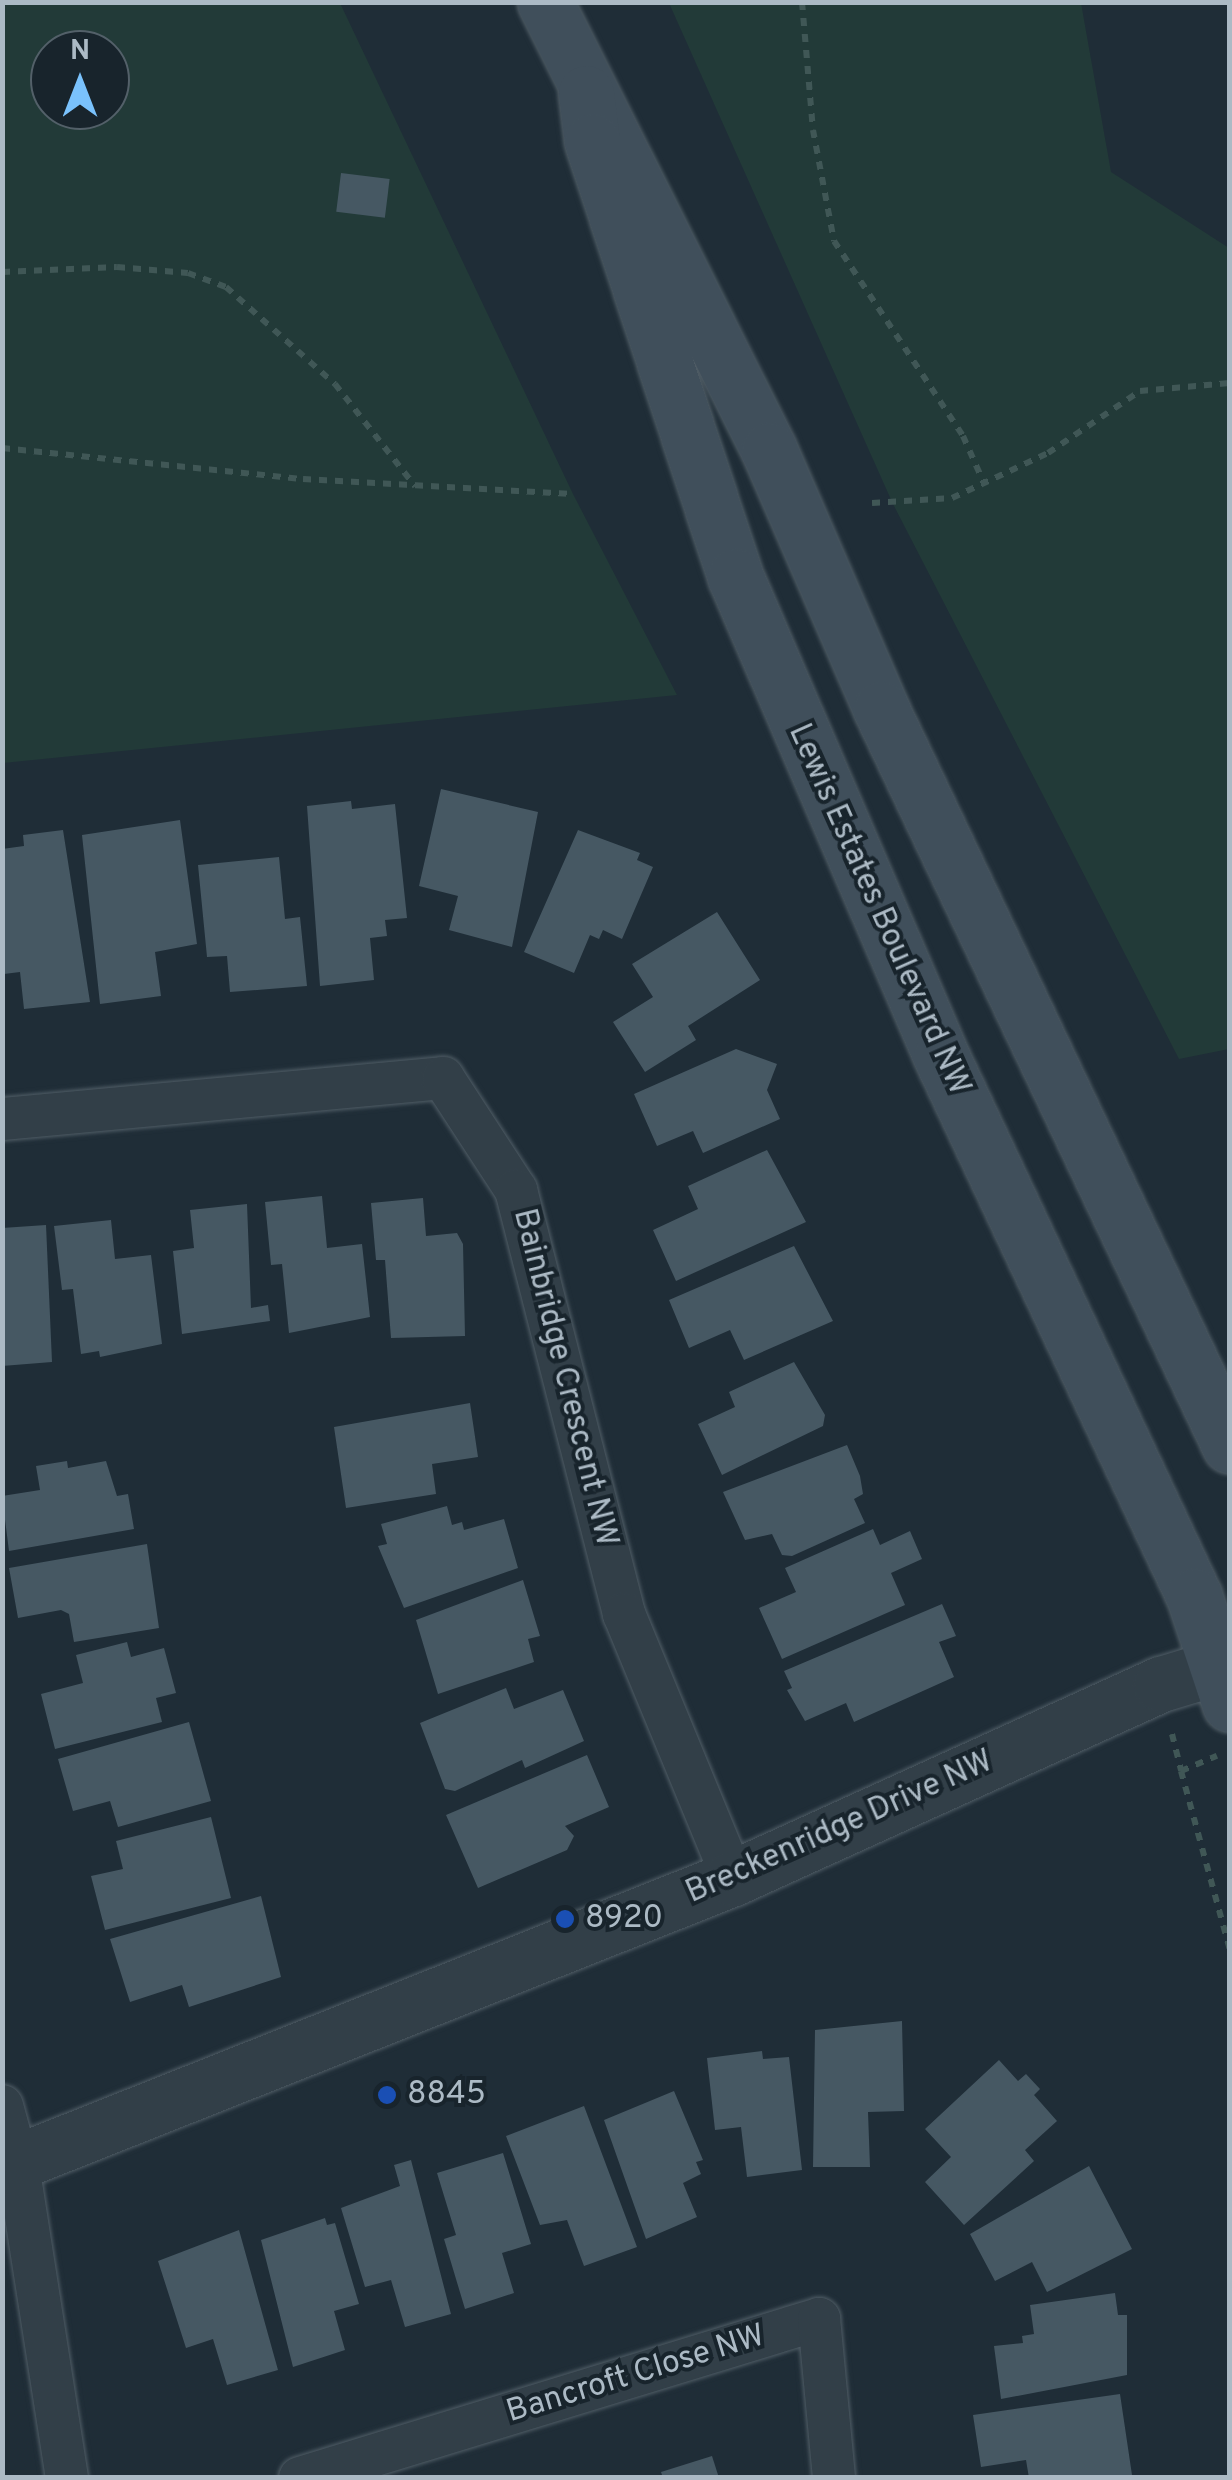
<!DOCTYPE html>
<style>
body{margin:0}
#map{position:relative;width:1232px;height:2480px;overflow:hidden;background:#1f2d37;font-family:Overpass,sans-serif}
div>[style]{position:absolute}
.green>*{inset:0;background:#223a38}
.building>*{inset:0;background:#465863;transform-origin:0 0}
.path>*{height:6px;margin-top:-3px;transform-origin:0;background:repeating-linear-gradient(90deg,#405756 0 8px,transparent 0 16px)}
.roads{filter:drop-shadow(0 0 2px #505d66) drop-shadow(0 0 2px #505d66)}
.minor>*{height:42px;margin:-21px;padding:0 21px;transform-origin:21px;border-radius:21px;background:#323f48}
.tertiary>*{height:55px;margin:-27.5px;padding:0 27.5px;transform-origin:27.5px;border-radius:27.5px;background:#323f48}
.secondary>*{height:55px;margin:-27.5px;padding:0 27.5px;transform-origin:27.5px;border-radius:27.5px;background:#404f5b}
.dots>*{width:28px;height:28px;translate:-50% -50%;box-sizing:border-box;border:5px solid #18242c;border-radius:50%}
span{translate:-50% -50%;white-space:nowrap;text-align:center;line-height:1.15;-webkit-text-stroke:8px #18242c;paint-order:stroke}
.street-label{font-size:32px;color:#acbac5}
.poi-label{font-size:32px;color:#acbac5}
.left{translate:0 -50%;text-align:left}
.frame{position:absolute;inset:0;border:5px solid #acbac5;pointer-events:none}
.north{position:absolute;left:30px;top:30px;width:100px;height:100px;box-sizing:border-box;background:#18242c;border:2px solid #536069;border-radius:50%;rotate:0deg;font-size:28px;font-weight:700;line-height:40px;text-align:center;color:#acbac5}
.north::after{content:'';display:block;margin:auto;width:35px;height:45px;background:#7ac2fc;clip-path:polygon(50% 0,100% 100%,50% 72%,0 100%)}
</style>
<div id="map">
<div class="green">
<i style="clip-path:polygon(evenodd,3px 3px,340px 3px,573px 494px,677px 695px,3px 763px,3px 3px,50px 50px,110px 50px,110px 110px,50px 110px,50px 50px)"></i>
<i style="clip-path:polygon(669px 3px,1081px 3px,1111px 172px,1229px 248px,1229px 1049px,1179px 1059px,893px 504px)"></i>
</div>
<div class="building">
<i style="left:341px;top:173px;width:49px;height:39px;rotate:7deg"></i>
<i style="clip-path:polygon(441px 789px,538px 812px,512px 947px,449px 930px,458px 896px,419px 886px)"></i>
<i style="clip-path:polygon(351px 801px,352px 809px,395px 804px,407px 918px,385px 920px,387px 936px,370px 938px,374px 980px,320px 986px,307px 806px)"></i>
<i style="clip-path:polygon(180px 820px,197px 944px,155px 952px,161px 996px,100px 1004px,82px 835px)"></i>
<i style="clip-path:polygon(63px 830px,90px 1002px,24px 1009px,20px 972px,4px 974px,2px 964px,2px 849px,24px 846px,23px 835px)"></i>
<i style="clip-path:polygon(578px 830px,640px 853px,637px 860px,653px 867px,622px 939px,603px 930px,599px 939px,590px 935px,574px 973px,524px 952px)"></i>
<i style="clip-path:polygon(279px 857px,285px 919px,300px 917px,307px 986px,230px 992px,227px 956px,207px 957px,198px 865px)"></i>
<i style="clip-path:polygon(717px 912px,760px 980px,688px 1026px,696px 1040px,645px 1072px,613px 1022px,653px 997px,632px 964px)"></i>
<i style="clip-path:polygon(736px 1049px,777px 1064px,767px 1090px,780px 1119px,703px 1153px,693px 1131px,657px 1146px,634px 1094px)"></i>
<i style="clip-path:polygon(767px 1150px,806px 1222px,676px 1281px,653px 1230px,698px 1209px,688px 1186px)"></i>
<i style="clip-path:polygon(322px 1196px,327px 1248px,362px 1244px,370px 1317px,289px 1333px,282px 1264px,271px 1265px,265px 1202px)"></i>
<i style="clip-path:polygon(423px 1198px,426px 1236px,457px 1233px,463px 1244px,465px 1336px,391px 1338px,385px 1260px,376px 1260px,371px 1203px)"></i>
<i style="clip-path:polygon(247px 1204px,251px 1308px,268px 1305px,270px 1321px,182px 1334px,173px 1251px,194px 1248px,190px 1210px)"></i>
<i style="clip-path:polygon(111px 1220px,115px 1259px,151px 1255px,162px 1344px,100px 1357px,99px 1351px,81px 1354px,73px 1289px,62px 1290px,54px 1226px)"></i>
<i style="clip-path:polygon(46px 1225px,52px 1362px,2px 1366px,2px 1228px)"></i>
<i style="clip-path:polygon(794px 1246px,833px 1321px,744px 1360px,730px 1330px,689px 1348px,669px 1300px)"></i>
<i style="clip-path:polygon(794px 1362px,825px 1415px,823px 1426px,722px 1475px,698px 1424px,735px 1407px,729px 1392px)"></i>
<i style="clip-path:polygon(470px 1403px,478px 1457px,432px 1464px,436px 1494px,346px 1508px,334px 1427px)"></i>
<i style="clip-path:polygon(847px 1445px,860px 1476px,863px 1494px,854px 1499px,865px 1523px,792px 1556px,782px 1555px,772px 1534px,745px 1540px,723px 1492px)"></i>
<i style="clip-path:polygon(67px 1461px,68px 1468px,106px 1461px,117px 1496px,128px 1494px,134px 1529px,9px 1551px,2px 1496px,40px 1490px,36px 1466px)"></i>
<i style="clip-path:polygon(447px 1506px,452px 1525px,462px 1522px,464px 1530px,504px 1519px,518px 1568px,404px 1608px,378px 1546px,387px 1544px,381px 1524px)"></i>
<i style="clip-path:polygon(873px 1529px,880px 1545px,910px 1531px,922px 1559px,891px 1573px,905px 1605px,782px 1659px,759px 1608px,796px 1592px,785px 1568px)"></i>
<i style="clip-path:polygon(147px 1544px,159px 1628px,74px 1642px,69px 1614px,61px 1610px,18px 1618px,9px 1568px)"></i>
<i style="clip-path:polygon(523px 1580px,540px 1636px,528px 1639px,534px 1662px,438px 1694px,416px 1620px)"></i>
<i style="clip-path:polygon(942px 1604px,956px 1636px,939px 1642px,954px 1677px,854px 1722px,846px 1703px,805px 1721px,787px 1690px,792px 1688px,784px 1671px)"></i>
<i style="clip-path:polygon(127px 1642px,131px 1657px,164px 1648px,176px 1693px,156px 1698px,162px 1722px,55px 1749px,41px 1694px,83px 1683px,76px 1655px)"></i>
<i style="clip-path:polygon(506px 1688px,514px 1709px,563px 1690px,584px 1741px,525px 1768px,522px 1760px,455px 1791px,445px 1789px,420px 1723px)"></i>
<i style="clip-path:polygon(189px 1722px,211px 1801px,118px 1827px,110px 1801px,73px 1811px,58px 1759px)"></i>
<i style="clip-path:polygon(587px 1755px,609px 1807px,565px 1826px,574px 1836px,567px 1850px,478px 1888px,446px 1815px)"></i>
<i style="clip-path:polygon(211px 1817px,231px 1898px,105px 1930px,91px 1876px,123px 1869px,116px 1841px)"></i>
<i style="clip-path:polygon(261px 1896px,281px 1977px,189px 2007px,182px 1985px,130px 2002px,110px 1939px)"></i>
<i style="clip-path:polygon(902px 2021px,904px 2111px,868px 2112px,870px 2167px,813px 2167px,815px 2030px)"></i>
<i style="clip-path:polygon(762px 2051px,763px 2059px,789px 2057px,802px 2170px,747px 2177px,741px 2127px,715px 2130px,707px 2058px)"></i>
<i style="clip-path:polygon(999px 2060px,1018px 2081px,1026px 2074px,1040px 2089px,1034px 2095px,1057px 2121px,1025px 2150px,1034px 2161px,964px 2225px,925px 2182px,951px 2157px,925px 2129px)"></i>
<i style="clip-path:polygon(674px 2091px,703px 2160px,696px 2162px,701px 2174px,683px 2183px,697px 2217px,646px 2239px,604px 2120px)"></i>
<i style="clip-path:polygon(584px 2106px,637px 2247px,584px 2266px,567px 2220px,540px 2225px,506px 2136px)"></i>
<i style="clip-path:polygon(503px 2153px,531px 2244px,502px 2253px,514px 2293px,465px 2309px,444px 2239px,456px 2235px,437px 2173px)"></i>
<i style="clip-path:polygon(411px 2160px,451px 2314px,405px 2327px,391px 2280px,365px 2287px,341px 2208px,400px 2186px,394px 2165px)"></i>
<i style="clip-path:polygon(1089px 2166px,1132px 2249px,1047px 2292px,1032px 2262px,995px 2281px,970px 2234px)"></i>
<i style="clip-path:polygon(325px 2218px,327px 2225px,335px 2223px,359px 2304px,334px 2311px,345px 2350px,293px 2367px,261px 2240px)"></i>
<i style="clip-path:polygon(239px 2230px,278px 2370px,227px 2385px,213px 2339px,186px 2348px,158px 2261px)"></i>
<i style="clip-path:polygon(1115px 2293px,1118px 2315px,1127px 2315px,1127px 2375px,1001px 2399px,994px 2346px,1023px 2343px,1022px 2336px,1034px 2334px,1030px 2305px)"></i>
<i style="clip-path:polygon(1120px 2394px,1132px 2475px,1029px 2478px,1026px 2460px,981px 2467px,973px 2415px)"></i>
<i style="clip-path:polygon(712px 2456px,719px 2478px,663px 2478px,661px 2472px)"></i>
</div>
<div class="path">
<i style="left:802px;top:2px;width:128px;rotate:85.1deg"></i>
<i style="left:813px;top:130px;width:113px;rotate:79.3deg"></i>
<i style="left:834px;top:241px;width:234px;rotate:56.5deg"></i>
<i style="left:963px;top:436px;width:49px;rotate:66deg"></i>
<i style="left:2px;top:272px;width:115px;rotate:-2.5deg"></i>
<i style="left:117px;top:267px;width:71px;rotate:4.8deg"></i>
<i style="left:188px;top:273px;width:40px;rotate:20.2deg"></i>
<i style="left:226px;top:287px;width:146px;rotate:41.7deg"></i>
<i style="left:335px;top:384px;width:130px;rotate:51.9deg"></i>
<i style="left:2px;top:448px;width:303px;rotate:5.9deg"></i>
<i style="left:303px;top:479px;width:270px;rotate:3.2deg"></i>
<i style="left:872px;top:503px;width:80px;rotate:-3.6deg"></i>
<i style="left:952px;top:498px;width:106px;rotate:-25.1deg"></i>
<i style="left:1048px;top:453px;width:111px;rotate:-34deg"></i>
<i style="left:1140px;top:391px;width:90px;rotate:-5.1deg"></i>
<i style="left:1172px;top:1734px;width:38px;rotate:76deg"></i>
<i style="left:1181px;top:1771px;width:39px;rotate:-23deg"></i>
<i style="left:1181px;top:1771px;width:186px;rotate:74.7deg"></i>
</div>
<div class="roads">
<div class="minor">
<i style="left:2px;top:1119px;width:443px;rotate:-5.3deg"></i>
<i style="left:443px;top:1078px;width:134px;rotate:56.9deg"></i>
<i style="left:516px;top:1190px;width:438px;rotate:75.7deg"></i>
<i style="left:624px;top:1614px;width:286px;rotate:67.6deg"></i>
<i style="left:2px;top:2106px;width:61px;rotate:74.8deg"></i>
<i style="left:18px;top:2165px;width:317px;rotate:81.1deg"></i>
<i style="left:300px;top:2478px;width:543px;rotate:-17.03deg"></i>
<i style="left:819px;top:2319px;width:160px;rotate:84.6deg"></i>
</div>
<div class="tertiary">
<i style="left:2px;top:2168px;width:786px;rotate:-21.64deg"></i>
<i style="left:733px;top:1878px;width:470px;rotate:-24.4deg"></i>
<i style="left:1161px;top:1684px;width:72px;rotate:-16.9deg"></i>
</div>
<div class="secondary">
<i style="left:545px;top:2px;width:501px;rotate:63.43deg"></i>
<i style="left:769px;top:450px;width:282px;rotate:66.6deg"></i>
<i style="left:881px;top:709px;width:815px;rotate:64.66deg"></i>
<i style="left:586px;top:93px;width:48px;rotate:82.9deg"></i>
<i style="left:592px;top:141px;width:458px;rotate:71.8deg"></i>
<i style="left:735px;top:576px;width:522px;rotate:66.77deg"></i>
<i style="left:941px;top:1056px;width:596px;rotate:64.9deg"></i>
<i style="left:1194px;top:1596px;width:114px;rotate:71.6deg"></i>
</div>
</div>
<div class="dots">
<i style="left:565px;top:1919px;background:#1a4fb4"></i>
<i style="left:387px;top:2095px;background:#1a4fb4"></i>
</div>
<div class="street-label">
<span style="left:878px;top:910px;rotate:66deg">Lewis Estates Boulevard NW</span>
<span style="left:564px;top:1378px;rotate:76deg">Bainbridge Crescent NW</span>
<span style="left:840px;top:1828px;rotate:-24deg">Breckenridge Drive NW</span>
<span style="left:636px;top:2375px;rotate:-17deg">Bancroft Close NW</span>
</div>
<div class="poi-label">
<span class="left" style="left:585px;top:1919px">8920</span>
<span class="left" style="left:407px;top:2095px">8845</span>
</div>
<div class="frame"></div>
<div class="north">N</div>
</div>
